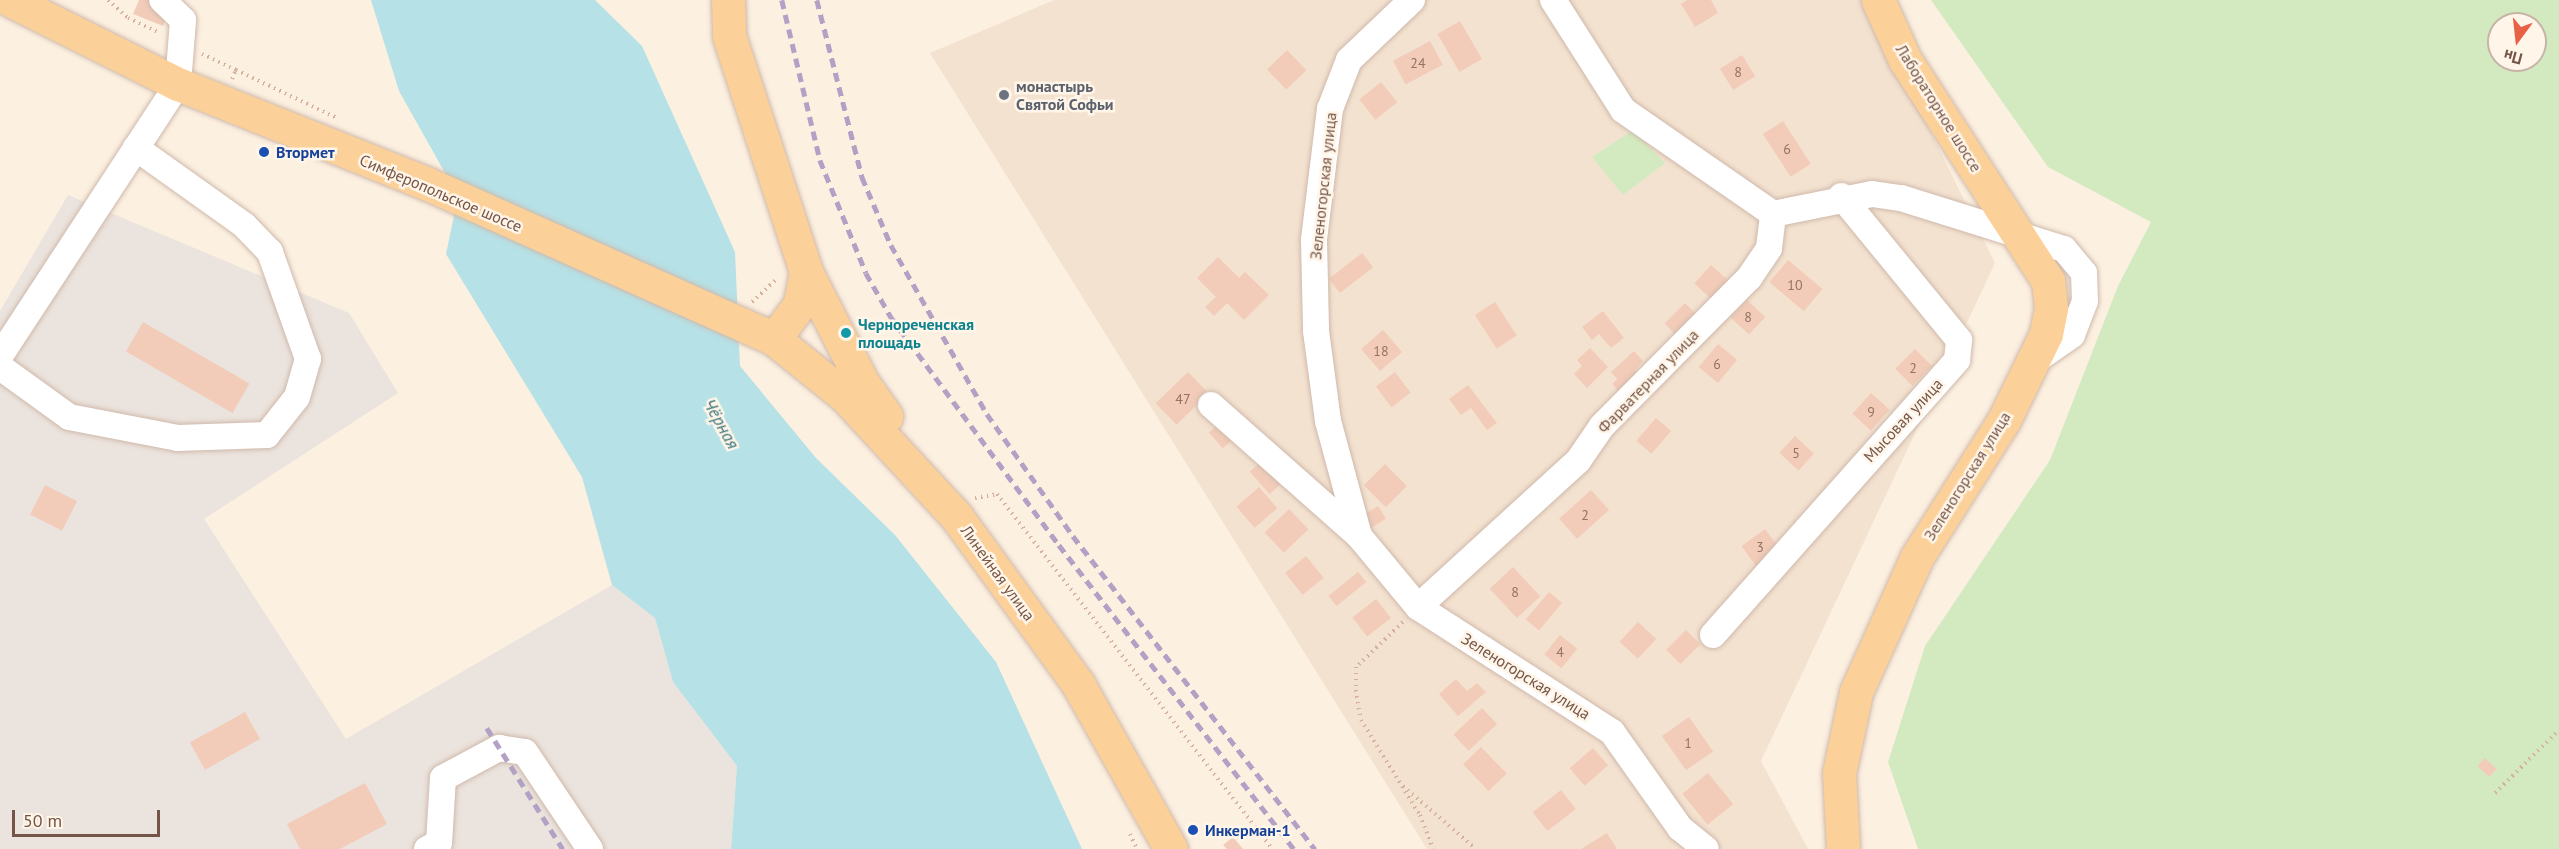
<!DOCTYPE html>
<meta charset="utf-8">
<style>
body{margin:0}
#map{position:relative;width:2559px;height:849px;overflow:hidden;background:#fcf0e1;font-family:"PT Sans",sans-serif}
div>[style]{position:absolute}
.residential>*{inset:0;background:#f4e2d0}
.industrial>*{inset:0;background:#ebe3dd}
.green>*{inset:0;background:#d3eac0}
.water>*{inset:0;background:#b6e1e6}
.building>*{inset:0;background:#f2ccb9;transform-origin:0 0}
.path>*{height:4px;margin-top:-2px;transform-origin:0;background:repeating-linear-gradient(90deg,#d6b09c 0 1.5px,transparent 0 6px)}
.roads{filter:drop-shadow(0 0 2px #cfb9ab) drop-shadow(0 0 2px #cfb9ab)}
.minor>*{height:26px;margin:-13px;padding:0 13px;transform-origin:13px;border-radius:13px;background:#fff}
.major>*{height:33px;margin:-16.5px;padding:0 16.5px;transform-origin:16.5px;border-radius:16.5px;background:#fcd199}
.rail>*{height:4.5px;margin-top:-2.25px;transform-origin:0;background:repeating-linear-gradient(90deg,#b2a1c5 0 9px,transparent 0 15px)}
.dots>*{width:16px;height:16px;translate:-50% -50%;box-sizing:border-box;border:3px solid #fff5e8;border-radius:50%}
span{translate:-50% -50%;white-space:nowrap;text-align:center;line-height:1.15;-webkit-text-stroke:5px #fff5e8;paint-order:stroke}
.number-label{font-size:14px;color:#947364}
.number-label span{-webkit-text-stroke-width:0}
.worship-label{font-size:16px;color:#5b616d;font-weight:700}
.left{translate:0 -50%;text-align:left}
.street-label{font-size:16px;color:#745548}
.transit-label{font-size:16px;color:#164399;font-weight:700}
.culture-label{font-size:16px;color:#0d838f;font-weight:700}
.water-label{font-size:18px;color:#3f7980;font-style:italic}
.north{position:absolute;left:2487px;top:12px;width:60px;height:60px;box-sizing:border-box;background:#fff5e8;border:2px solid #c7b5a8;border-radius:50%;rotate:195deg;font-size:16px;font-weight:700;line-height:24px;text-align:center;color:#745548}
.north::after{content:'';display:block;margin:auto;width:21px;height:27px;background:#e86045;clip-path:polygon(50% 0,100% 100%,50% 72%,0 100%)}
.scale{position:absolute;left:12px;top:810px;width:148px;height:27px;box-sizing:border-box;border:3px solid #745548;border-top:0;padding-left:8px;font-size:18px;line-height:21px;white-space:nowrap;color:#745548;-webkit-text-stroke:4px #fff5e8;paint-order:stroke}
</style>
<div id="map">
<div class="residential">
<i style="clip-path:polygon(1054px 0,1866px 0,1995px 263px,1761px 761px,1808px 849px,1427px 849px,930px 53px)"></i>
</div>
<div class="industrial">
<i style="clip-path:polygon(68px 195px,349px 313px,398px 393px,204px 519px,346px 739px,612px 585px,655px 618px,673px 682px,737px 766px,731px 849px,0 849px,0 311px)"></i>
</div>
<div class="green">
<i style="clip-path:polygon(evenodd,1931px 0,2559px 0,2559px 849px,1918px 849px,1888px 762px,1925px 646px,2050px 460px,2118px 286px,2151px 222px,2048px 167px,1931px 0,2499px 24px,2535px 24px,2535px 60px,2499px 60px,2499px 24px)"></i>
<i style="clip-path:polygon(1633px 130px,1665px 163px,1623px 195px,1592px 157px)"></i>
</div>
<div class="water">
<i style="clip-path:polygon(371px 0,595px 0,642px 46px,735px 252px,740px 366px,816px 458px,895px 535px,996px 662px,1082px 849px,731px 849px,737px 766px,673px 682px,655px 618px,612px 585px,582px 477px,446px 254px,458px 196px,399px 91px)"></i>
</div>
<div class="building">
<i style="clip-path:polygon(139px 0,174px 0,163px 26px,133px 14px)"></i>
<i style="clip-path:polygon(1687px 0,1711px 0,1718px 13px,1695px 27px,1681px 4px)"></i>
<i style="left:1460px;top:21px;width:44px;height:26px;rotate:60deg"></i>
<i style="left:1430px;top:41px;width:27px;height:42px;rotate:62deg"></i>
<i style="left:1287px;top:50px;width:28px;height:28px;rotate:46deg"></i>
<i style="left:1742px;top:55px;width:25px;height:26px;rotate:58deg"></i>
<i style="left:1381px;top:82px;width:26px;height:28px;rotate:51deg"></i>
<i style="left:1783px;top:121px;width:51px;height:24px;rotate:57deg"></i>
<i style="left:1362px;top:253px;width:18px;height:42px;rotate:52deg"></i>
<i style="clip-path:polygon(1218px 257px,1239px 278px,1245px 272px,1269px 295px,1244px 320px,1227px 303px,1214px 316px,1205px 307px,1216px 297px,1197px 278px)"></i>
<i style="left:1788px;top:260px;width:45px;height:29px;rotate:40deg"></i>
<i style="left:1711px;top:265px;width:25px;height:25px;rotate:42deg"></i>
<i style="left:1747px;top:300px;width:25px;height:24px;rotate:43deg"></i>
<i style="left:1495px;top:302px;width:40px;height:24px;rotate:57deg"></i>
<i style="left:1685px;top:303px;width:18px;height:29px;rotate:45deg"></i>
<i style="clip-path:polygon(1603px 311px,1624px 338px,1611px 348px,1599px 334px,1592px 340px,1582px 327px)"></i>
<i style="left:143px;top:322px;width:123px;height:34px;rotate:30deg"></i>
<i style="left:1383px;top:330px;width:29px;height:29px;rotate:49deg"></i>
<i style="left:1718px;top:344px;width:25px;height:30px;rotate:40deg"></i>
<i style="clip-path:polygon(1590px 348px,1608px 367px,1587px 388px,1574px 374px,1582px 366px,1577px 360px)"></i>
<i style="left:1915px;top:349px;width:24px;height:28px;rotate:45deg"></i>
<i style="clip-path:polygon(1634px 351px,1643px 361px,1635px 370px,1644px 379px,1625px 398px,1612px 384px,1617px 379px,1611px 372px)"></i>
<i style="left:1188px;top:372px;width:30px;height:45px;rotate:46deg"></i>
<i style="left:1395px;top:372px;width:26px;height:24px;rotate:53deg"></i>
<i style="clip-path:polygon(1468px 385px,1497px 423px,1487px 430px,1471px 408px,1461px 415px,1449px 399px)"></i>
<i style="left:1871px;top:393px;width:25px;height:28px;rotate:42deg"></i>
<i style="left:1656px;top:418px;width:20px;height:30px;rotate:41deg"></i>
<i style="left:1221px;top:422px;width:21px;height:16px;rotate:49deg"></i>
<i style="left:1795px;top:436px;width:26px;height:23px;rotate:43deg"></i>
<i style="left:1266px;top:457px;width:30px;height:22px;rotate:48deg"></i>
<i style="left:1385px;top:464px;width:31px;height:30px;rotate:45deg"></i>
<i style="left:45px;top:485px;width:36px;height:33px;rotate:27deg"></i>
<i style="left:1259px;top:487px;width:28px;height:30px;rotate:49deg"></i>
<i style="left:1591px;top:490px;width:27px;height:43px;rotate:48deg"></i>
<i style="left:1378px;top:506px;width:15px;height:24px;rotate:58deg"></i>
<i style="left:1289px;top:509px;width:28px;height:34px;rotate:46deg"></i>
<i style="left:1765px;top:529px;width:24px;height:29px;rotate:54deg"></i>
<i style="left:1306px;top:556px;width:28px;height:27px;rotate:51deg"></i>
<i style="left:1513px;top:567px;width:40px;height:32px;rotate:47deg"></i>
<i style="left:1358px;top:572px;width:13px;height:38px;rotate:51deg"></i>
<i style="left:1549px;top:592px;width:17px;height:36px;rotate:40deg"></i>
<i style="left:1376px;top:599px;width:24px;height:30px;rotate:52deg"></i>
<i style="left:1638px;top:622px;width:25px;height:27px;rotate:43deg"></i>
<i style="left:1686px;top:630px;width:20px;height:28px;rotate:45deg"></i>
<i style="left:1560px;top:635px;width:22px;height:25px;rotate:39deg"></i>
<i style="clip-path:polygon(1456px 679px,1467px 691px,1477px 683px,1486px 692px,1458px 716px,1439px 694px)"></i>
<i style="left:1482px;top:708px;width:22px;height:39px;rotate:47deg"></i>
<i style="left:245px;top:712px;width:31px;height:63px;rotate:61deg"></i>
<i style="left:1689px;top:717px;width:42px;height:33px;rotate:55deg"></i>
<i style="left:1481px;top:747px;width:37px;height:25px;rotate:46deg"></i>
<i style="left:1593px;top:748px;width:23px;height:31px;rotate:49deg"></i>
<i style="left:2485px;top:758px;width:16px;height:11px;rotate:43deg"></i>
<i style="left:1708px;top:773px;width:40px;height:33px;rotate:51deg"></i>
<i style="clip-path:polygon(365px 783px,387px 824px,340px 849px,300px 849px,287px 824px)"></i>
<i style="left:1561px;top:790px;width:24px;height:36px;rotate:52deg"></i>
<i style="clip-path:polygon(1607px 833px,1617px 849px,1581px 849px)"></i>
<i style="clip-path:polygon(1233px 837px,1243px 849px,1227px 849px,1223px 845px)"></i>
</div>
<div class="path">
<i style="left:108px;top:0;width:27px;rotate:42deg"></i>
<i style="left:128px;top:18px;width:35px;rotate:25deg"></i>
<i style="left:202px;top:54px;width:38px;rotate:25deg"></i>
<i style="left:232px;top:79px;width:10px;rotate:-66deg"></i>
<i style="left:236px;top:70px;width:112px;rotate:25.4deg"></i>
<i style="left:752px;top:302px;width:34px;rotate:-43deg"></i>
<i style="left:975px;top:498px;width:22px;rotate:-10deg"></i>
<i style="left:997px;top:494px;width:449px;rotate:52.2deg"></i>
<i style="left:1403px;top:622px;width:65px;rotate:136.2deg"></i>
<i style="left:1356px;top:667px;width:23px;rotate:90deg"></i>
<i style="left:1356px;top:690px;width:30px;rotate:81deg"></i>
<i style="left:1361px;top:720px;width:112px;rotate:58.2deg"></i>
<i style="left:1420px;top:815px;width:36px;rotate:69deg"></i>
<i style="left:1403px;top:786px;width:96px;rotate:40.8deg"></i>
<i style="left:2495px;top:793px;width:90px;rotate:-44.5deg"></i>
<i style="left:1130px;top:834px;width:17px;rotate:65deg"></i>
</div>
<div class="roads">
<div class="minor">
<i style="left:1412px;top:0;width:87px;rotate:136.4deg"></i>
<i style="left:1349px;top:60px;width:53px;rotate:111.2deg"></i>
<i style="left:1330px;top:109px;width:132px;rotate:97deg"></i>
<i style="left:1314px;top:240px;width:91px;rotate:88.7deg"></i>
<i style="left:1316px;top:331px;width:91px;rotate:82.4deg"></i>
<i style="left:1328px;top:421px;width:119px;rotate:74.9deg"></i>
<i style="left:1359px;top:536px;width:92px;rotate:50.3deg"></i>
<i style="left:1418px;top:607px;width:231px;rotate:32.8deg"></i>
<i style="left:1612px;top:732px;width:118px;rotate:54.7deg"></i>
<i style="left:1680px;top:828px;width:33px;rotate:39deg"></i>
<i style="left:1553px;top:0;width:130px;rotate:57.5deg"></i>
<i style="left:1623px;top:110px;width:183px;rotate:34.7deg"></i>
<i style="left:1773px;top:214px;width:101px;rotate:-11.4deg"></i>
<i style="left:1872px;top:194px;width:29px;rotate:8deg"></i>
<i style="left:1901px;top:198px;width:171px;rotate:17.4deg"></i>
<i style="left:2064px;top:249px;width:31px;rotate:50deg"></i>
<i style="left:2084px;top:273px;width:28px;rotate:88deg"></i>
<i style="left:2085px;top:301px;width:36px;rotate:111deg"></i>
<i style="left:2072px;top:335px;width:47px;rotate:145.3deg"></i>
<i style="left:0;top:356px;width:325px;rotate:-56.8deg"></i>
<i style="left:178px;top:84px;width:64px;rotate:-85.5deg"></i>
<i style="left:183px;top:20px;width:29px;rotate:-136deg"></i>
<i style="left:0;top:367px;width:85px;rotate:35.9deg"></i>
<i style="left:69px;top:417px;width:111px;rotate:10.9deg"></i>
<i style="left:178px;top:438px;width:89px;rotate:-1.9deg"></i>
<i style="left:267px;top:435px;width:48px;rotate:-51.7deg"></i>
<i style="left:297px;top:397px;width:40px;rotate:-74deg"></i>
<i style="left:308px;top:359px;width:114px;rotate:-109.6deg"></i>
<i style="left:270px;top:252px;width:37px;rotate:-134deg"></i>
<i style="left:244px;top:225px;width:133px;rotate:-144.5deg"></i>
<i style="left:1211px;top:405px;width:198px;rotate:41.5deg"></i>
<i style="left:1418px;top:607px;width:217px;rotate:-42.4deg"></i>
<i style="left:1578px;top:461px;width:42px;rotate:-55.6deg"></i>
<i style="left:1602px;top:426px;width:209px;rotate:-45.2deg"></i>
<i style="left:1749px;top:278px;width:36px;rotate:-56deg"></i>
<i style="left:1769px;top:248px;width:34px;rotate:-83deg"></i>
<i style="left:1713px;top:635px;width:368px;rotate:-48.4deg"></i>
<i style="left:1957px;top:360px;width:20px;rotate:-84deg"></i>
<i style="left:1959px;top:340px;width:186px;rotate:-129.3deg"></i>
<i style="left:427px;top:849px;width:13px;rotate:-27deg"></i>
<i style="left:439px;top:843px;width:65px;rotate:-86.5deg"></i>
<i style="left:443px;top:778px;width:64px;rotate:-28.2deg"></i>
<i style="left:499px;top:748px;width:26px;rotate:9deg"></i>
<i style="left:525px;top:752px;width:117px;rotate:56.2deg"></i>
</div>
<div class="major">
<i style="left:10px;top:0;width:188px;rotate:26.6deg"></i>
<i style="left:178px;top:84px;width:269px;rotate:21.8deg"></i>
<i style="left:428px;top:184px;width:379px;rotate:24.1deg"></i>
<i style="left:774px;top:339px;width:90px;rotate:38.7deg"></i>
<i style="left:844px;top:395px;width:165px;rotate:47.2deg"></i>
<i style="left:956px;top:516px;width:208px;rotate:54deg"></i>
<i style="left:1078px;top:684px;width:189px;rotate:60.6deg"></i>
<i style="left:728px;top:0;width:36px;rotate:88deg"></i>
<i style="left:729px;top:36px;width:248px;rotate:71.9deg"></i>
<i style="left:806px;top:272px;width:33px;rotate:101deg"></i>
<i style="left:800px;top:304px;width:44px;rotate:126.6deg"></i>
<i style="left:806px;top:272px;width:123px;rotate:63deg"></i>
<i style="left:862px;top:382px;width:42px;rotate:54.8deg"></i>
<i style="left:1843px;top:849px;width:76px;rotate:-93deg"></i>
<i style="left:1839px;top:773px;width:83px;rotate:-78.1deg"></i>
<i style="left:1856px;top:692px;width:148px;rotate:-65.7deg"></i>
<i style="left:1917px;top:557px;width:162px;rotate:-57.6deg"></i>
<i style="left:2004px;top:420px;width:96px;rotate:-64deg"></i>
<i style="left:2046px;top:334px;width:26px;rotate:-79deg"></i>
<i style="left:2051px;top:308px;width:27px;rotate:-96deg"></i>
<i style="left:2048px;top:281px;width:263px;rotate:-122.9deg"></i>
<i style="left:1905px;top:60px;width:66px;rotate:-114.2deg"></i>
</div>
</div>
<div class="rail">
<i style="left:782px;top:0;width:164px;rotate:76.6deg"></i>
<i style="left:820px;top:160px;width:122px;rotate:67.8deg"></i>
<i style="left:866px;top:273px;width:51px;rotate:60.4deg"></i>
<i style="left:891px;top:317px;width:283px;rotate:53.6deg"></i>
<i style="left:1059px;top:545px;width:384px;rotate:52.3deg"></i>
<i style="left:817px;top:0;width:183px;rotate:75.7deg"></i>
<i style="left:862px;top:177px;width:74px;rotate:66.9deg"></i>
<i style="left:891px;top:245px;width:194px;rotate:60.4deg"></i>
<i style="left:987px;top:414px;width:149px;rotate:54.8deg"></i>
<i style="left:1073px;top:536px;width:396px;rotate:52.3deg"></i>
<i style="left:487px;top:728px;width:143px;rotate:57.9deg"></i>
</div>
<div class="dots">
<i style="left:1004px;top:95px;background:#6b7280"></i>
<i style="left:264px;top:152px;background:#1a4fb4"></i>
<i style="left:846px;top:333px;background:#0f9aa8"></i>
<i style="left:1193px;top:830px;background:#1a4fb4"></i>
</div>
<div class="number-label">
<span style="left:1418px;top:63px">24</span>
<span style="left:1738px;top:72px">8</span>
<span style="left:1787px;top:149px">6</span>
<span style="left:1795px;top:285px">10</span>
<span style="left:1748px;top:317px">8</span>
<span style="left:1381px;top:351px">18</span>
<span style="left:1717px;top:364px">6</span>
<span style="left:1913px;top:368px">2</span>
<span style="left:1183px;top:399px">47</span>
<span style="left:1871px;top:412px">9</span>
<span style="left:1796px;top:453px">5</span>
<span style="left:1585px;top:515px">2</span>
<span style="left:1760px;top:547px">3</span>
<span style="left:1515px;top:592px">8</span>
<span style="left:1560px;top:652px">4</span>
<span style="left:1688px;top:743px">1</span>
</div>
<div class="worship-label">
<span class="left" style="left:1016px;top:95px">монастырь<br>Святой Софьи</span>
</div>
<div class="street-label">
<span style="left:1939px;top:108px;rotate:58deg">Лабораторное шоссе</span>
<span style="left:1323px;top:186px;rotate:-84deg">Зеленогорская улица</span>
<span style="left:441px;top:193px;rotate:23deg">Симферопольское шоссе</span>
<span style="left:1648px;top:381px;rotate:-46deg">Фарватерная улица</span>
<span style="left:1903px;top:420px;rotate:-47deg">Мысовая улица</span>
<span style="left:1967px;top:476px;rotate:-58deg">Зеленогорская улица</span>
<span style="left:998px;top:573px;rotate:54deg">Линейная улица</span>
<span style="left:1526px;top:676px;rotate:32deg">Зеленогорская улица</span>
</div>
<div class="transit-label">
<span class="left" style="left:276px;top:152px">Втормет</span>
<span class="left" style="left:1205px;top:830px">Инкерман-1</span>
</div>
<div class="culture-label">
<span class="left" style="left:858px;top:333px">Чернореченская<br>площадь</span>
</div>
<div class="water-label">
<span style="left:721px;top:424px;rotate:61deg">Чёрная</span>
</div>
<div class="north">Пн</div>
<div class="scale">50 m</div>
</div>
